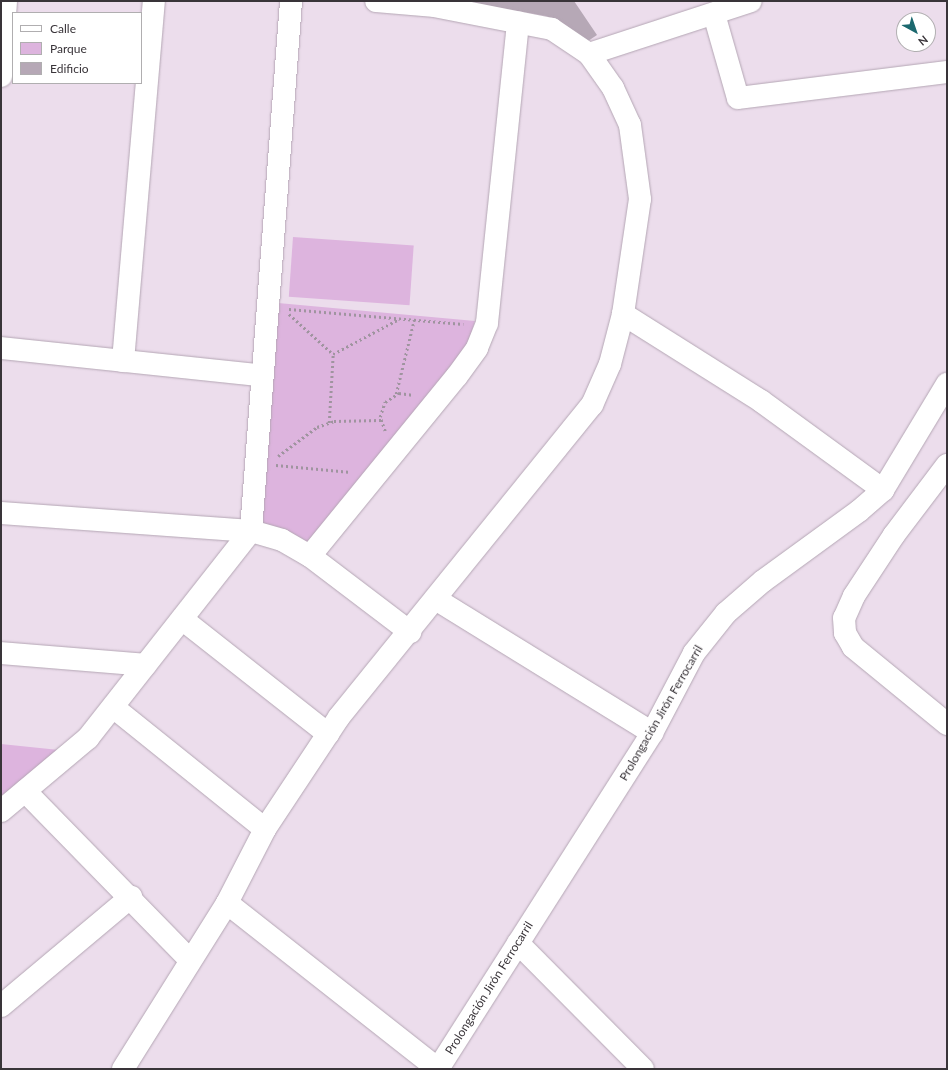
<!DOCTYPE html>
<meta charset="utf-8">
<style>
body{margin:0}
#map{position:relative;width:948px;height:1070px;overflow:hidden;background:#ecddec;font-family:Lato,sans-serif}
div>[style]{position:absolute}
.green>*{inset:0;background:#ddb4de;transform-origin:0 0}
.building>*{inset:0;background:#b6a8b6}
.path>*{height:2.5px;margin-top:-1.25px;transform-origin:0;background:repeating-linear-gradient(90deg,#9f949f 0 2px,transparent 0 5px)}
.roads{filter:drop-shadow(0 0 1px #b4a6b4) drop-shadow(0 0 1px #b4a6b4)}
.street>*{height:22px;margin:-11px;padding:0 11px;transform-origin:11px;border-radius:11px;background:#fff}
.secondary>*{height:22px;margin:-11px;padding:0 11px;transform-origin:11px;border-radius:11px;background:#fff}
span{translate:-50% -50%;white-space:nowrap;text-align:center;line-height:1.15;-webkit-text-stroke:3px #fff;paint-order:stroke}
.street-label{font-size:12px;color:#393439}
.frame{position:absolute;inset:0;border:2px solid #393439;pointer-events:none}
.legend{position:absolute;left:12px;top:12px;width:130px;height:72px;box-sizing:border-box;background:#fff;border:1px solid #b0aeb0;margin:0;padding:5px 7px;list-style:none;font-size:12px;color:#393439}
.legend li{display:flex;align-items:center;gap:8px;height:20px}
.legend b{width:20px;border:1px solid #b0aeb0}
.north{position:absolute;left:896px;top:12px;width:40px;height:40px;box-sizing:border-box;background:#fff;border:1px solid #b0aeb0;border-radius:50%;rotate:140deg;font-size:11px;font-weight:700;line-height:16px;text-align:center;color:#393439}
.north::after{content:'';display:block;margin:auto;width:14px;height:18px;background:#1b686e;clip-path:polygon(50% 0,100% 100%,50% 72%,0 100%)}
</style>
<div id="map">
<div class="green">
<i style="left:293px;top:237px;width:121px;height:60px;rotate:4deg"></i>
<i style="clip-path:polygon(278px 303px,475px 321px,468px 344px,306px 548px,256px 530px)"></i>
<i style="clip-path:polygon(1px 744px,59px 750px,1px 798px)"></i>
</div>
<div class="building">
<i style="clip-path:polygon(460px 1px,574px 1px,597px 35px,588px 41px,559px 21px,546px 16px)"></i>
</div>
<div class="path">
<i style="left:289px;top:309px;width:175px;rotate:4.9deg"></i>
<i style="left:289px;top:314px;width:59px;rotate:42.3deg"></i>
<i style="left:333px;top:354px;width:75px;rotate:-27.9deg"></i>
<i style="left:396px;top:394px;width:76px;rotate:-76.3deg"></i>
<i style="left:329px;top:423px;width:69px;rotate:-86.7deg"></i>
<i style="left:385px;top:431px;width:15px;rotate:-110deg"></i>
<i style="left:380px;top:417px;width:16px;rotate:-72deg"></i>
<i style="left:385px;top:402px;width:17px;rotate:-33deg"></i>
<i style="left:399px;top:393px;width:15px;rotate:8deg"></i>
<i style="left:278px;top:456px;width:49px;rotate:-36.6deg"></i>
<i style="left:317px;top:427px;width:18px;rotate:-19deg"></i>
<i style="left:334px;top:421px;width:47px;rotate:-1.2deg"></i>
<i style="left:276px;top:465px;width:75px;rotate:5.3deg"></i>
</div>
<div class="roads">
<div class="street">
<i style="left:714px;top:14px;width:87px;rotate:74.1deg"></i>
<i style="left:738px;top:98px;width:211px;rotate:-7.1deg"></i>
<i style="left:589px;top:54px;width:170px;rotate:-18.1deg"></i>
<i style="left:1px;top:76px;width:75px;rotate:-86.2deg"></i>
<i style="left:623px;top:314px;width:163px;rotate:32.2deg"></i>
<i style="left:761px;top:401px;width:151px;rotate:36.1deg"></i>
<i style="left:1px;top:348px;width:260px;rotate:6deg"></i>
<i style="left:123px;top:361px;width:361px;rotate:-85.1deg"></i>
<i style="left:947px;top:465px;width:88px;rotate:127.1deg"></i>
<i style="left:894px;top:535px;width:73px;rotate:123.3deg"></i>
<i style="left:854px;top:596px;width:24px;rotate:114deg"></i>
<i style="left:844px;top:618px;width:15px;rotate:86deg"></i>
<i style="left:845px;top:633px;width:16px;rotate:60deg"></i>
<i style="left:853px;top:647px;width:122px;rotate:39.3deg"></i>
<i style="left:1px;top:513px;width:251px;rotate:4.1deg"></i>
<i style="left:251px;top:531px;width:32px;rotate:16deg"></i>
<i style="left:282px;top:540px;width:32px;rotate:30deg"></i>
<i style="left:310px;top:556px;width:126px;rotate:37.2deg"></i>
<i style="left:310px;top:556px;width:232px;rotate:-50.8deg"></i>
<i style="left:457px;top:376px;width:34px;rotate:-54deg"></i>
<i style="left:477px;top:348px;width:27px;rotate:-68deg"></i>
<i style="left:487px;top:323px;width:302px;rotate:-84.1deg"></i>
<i style="left:437px;top:600px;width:253px;rotate:31.7deg"></i>
<i style="left:182px;top:619px;width:186px;rotate:38.2deg"></i>
<i style="left:1px;top:653px;width:145px;rotate:4.7deg"></i>
<i style="left:113px;top:707px;width:195px;rotate:38.8deg"></i>
<i style="left:25px;top:791px;width:236px;rotate:45.7deg"></i>
<i style="left:1px;top:811px;width:114px;rotate:-40deg"></i>
<i style="left:88px;top:738px;width:263px;rotate:-51.8deg"></i>
<i style="left:251px;top:531px;width:532px;rotate:-85.68deg"></i>
<i style="left:227px;top:903px;width:268px;rotate:38.2deg"></i>
<i style="left:518px;top:943px;width:177px;rotate:45.2deg"></i>
<i style="left:1px;top:1006px;width:170px;rotate:-40deg"></i>
<i style="left:123px;top:1069px;width:196px;rotate:-57.9deg"></i>
<i style="left:227px;top:903px;width:83px;rotate:-62.8deg"></i>
<i style="left:265px;top:829px;width:134px;rotate:-56.5deg"></i>
<i style="left:339px;top:717px;width:402px;rotate:-51deg"></i>
<i style="left:592px;top:405px;width:45px;rotate:-66.3deg"></i>
<i style="left:610px;top:364px;width:52px;rotate:-75.4deg"></i>
<i style="left:623px;top:314px;width:116px;rotate:-81.6deg"></i>
<i style="left:640px;top:199px;width:75px;rotate:-97.7deg"></i>
<i style="left:630px;top:125px;width:41px;rotate:-114.7deg"></i>
<i style="left:613px;top:88px;width:42px;rotate:-125.2deg"></i>
<i style="left:589px;top:54px;width:45px;rotate:-146deg"></i>
<i style="left:552px;top:29px;width:119px;rotate:-168.9deg"></i>
<i style="left:435px;top:6px;width:59px;rotate:-175.2deg"></i>
</div>
<div class="secondary">
<i style="left:438px;top:1069px;width:398px;rotate:-57.5deg"></i>
<i style="left:652px;top:733px;width:90px;rotate:-62.3deg"></i>
<i style="left:694px;top:653px;width:51px;rotate:-51.3deg"></i>
<i style="left:726px;top:613px;width:49px;rotate:-40.9deg"></i>
<i style="left:763px;top:581px;width:119px;rotate:-36.1deg"></i>
<i style="left:859px;top:511px;width:32px;rotate:-41deg"></i>
<i style="left:883px;top:490px;width:124px;rotate:-58.9deg"></i>
</div>
</div>
<div class="street-label">
<span style="left:661px;top:713px;rotate:-60deg">Prolongación Jirón Ferrocarril</span>
<span style="left:489px;top:988px;rotate:-58deg">Prolongación Jirón Ferrocarril</span>
</div>
<div class="frame"></div>
<ul class="legend">
<li><b style="height:5px;background:#fff"></b>Calle</li>
<li><b style="height:11px;background:#ddb4de"></b>Parque</li>
<li><b style="height:11px;background:#b6a8b6"></b>Edificio</li>
</ul>
<div class="north">N</div>
</div>
